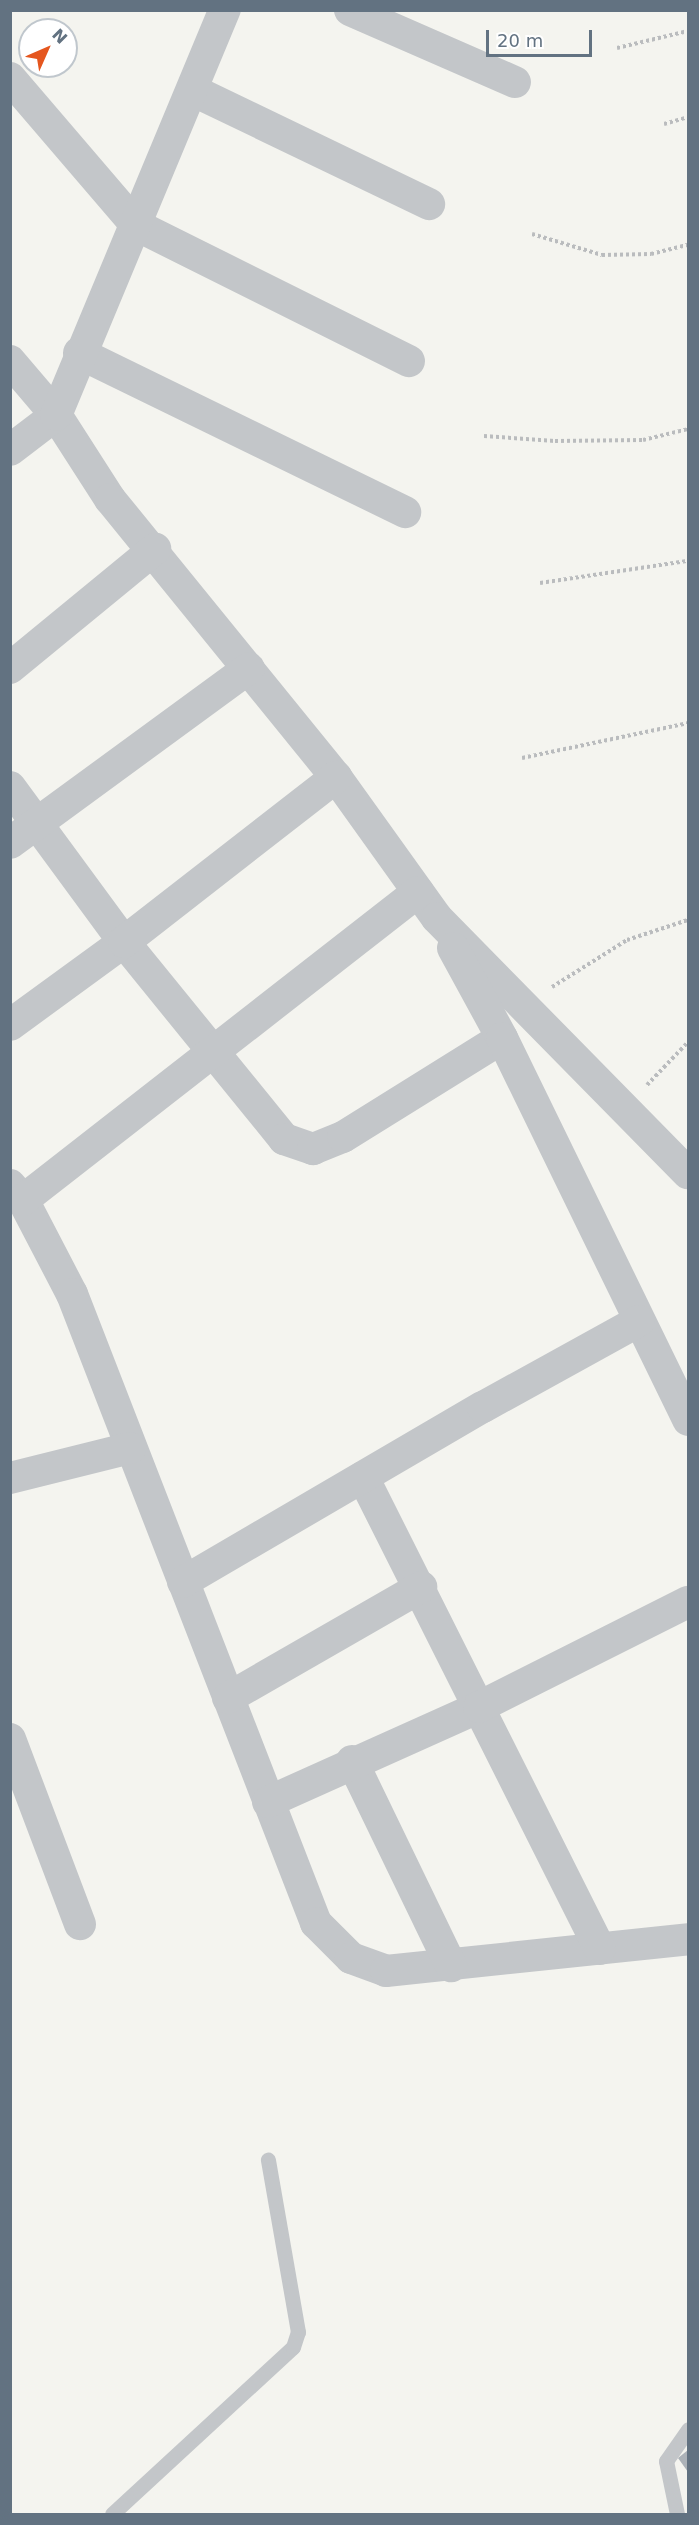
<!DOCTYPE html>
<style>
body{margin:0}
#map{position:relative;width:699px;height:2525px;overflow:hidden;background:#f4f4ef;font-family:"DejaVu Sans",sans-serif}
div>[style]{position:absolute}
.building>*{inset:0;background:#acb2b8}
.path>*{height:4px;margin-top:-2px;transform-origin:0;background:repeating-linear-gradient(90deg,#babcbe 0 3px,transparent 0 6px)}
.lane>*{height:15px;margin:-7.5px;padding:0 7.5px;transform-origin:7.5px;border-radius:7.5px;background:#c3c6c9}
.street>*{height:32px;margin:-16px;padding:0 16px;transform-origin:16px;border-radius:16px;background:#c3c6c9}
span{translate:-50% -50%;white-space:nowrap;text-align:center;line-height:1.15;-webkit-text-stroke:6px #fff;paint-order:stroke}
.frame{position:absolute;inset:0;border:12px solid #627281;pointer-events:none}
.north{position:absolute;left:18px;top:18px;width:60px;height:60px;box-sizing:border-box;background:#fff;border:2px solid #c0c7cd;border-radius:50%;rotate:45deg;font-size:16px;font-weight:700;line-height:24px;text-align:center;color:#627281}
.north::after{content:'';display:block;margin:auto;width:21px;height:27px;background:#e5561e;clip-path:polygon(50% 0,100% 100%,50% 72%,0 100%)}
.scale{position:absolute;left:486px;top:30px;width:106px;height:27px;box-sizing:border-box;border:3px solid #627281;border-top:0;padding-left:8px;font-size:18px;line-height:21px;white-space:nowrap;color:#627281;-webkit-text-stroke:4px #fff;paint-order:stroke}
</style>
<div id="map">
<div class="building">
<i style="clip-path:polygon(688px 2450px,688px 2472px,678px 2458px)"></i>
</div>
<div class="path">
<i style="left:617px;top:48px;width:73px;rotate:-13.5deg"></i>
<i style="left:664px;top:124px;width:25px;rotate:-16deg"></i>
<i style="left:532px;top:234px;width:73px;rotate:16.7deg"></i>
<i style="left:602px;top:255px;width:49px;rotate:-1.2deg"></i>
<i style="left:651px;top:254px;width:38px;rotate:-14deg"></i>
<i style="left:484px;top:436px;width:71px;rotate:4deg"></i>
<i style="left:555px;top:441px;width:88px;rotate:-0.7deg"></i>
<i style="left:643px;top:440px;width:46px;rotate:-13.7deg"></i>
<i style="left:540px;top:583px;width:150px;rotate:-8.5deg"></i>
<i style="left:522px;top:758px;width:170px;rotate:-11.9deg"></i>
<i style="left:552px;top:987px;width:89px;rotate:-32.1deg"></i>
<i style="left:627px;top:940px;width:64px;rotate:-18.2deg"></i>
<i style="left:647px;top:1085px;width:59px;rotate:-46.4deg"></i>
</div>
<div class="lane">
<i style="left:112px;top:2514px;width:246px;rotate:-42.7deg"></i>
<i style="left:293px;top:2347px;width:16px;rotate:-72deg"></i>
<i style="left:298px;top:2332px;width:175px;rotate:-99.9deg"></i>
<i style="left:677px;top:2514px;width:54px;rotate:-101.7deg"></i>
<i style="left:666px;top:2461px;width:39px;rotate:-55deg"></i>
</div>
<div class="street">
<i style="left:350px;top:10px;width:180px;rotate:23.6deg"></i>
<i style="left:10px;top:78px;width:194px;rotate:49.4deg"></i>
<i style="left:136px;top:225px;width:305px;rotate:26.5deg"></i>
<i style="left:194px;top:91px;width:261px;rotate:25.7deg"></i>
<i style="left:79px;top:353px;width:363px;rotate:26deg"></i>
<i style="left:10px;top:361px;width:71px;rotate:49.6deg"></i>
<i style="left:56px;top:415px;width:100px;rotate:57.3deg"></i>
<i style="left:110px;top:499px;width:358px;rotate:50.9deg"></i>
<i style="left:336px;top:777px;width:173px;rotate:54.4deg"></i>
<i style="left:437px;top:918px;width:358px;rotate:45.5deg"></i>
<i style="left:10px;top:450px;width:58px;rotate:-37.3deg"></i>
<i style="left:56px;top:415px;width:439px;rotate:-67.4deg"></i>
<i style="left:10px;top:668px;width:188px;rotate:-39.4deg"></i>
<i style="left:10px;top:787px;width:192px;rotate:53.7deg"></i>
<i style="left:124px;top:942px;width:254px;rotate:50.9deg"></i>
<i style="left:284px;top:1139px;width:31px;rotate:19deg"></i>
<i style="left:313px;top:1149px;width:32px;rotate:-22deg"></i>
<i style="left:343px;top:1137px;width:187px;rotate:-31.9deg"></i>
<i style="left:10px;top:843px;width:296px;rotate:-36.2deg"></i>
<i style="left:453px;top:948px;width:102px;rotate:61.4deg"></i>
<i style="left:502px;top:1038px;width:425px;rotate:64deg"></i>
<i style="left:10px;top:1025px;width:141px;rotate:-36.1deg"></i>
<i style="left:124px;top:942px;width:269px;rotate:-37.9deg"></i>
<i style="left:10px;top:1185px;width:20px;rotate:49deg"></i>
<i style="left:23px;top:1200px;width:106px;rotate:62.5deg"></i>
<i style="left:72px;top:1294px;width:675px;rotate:68.8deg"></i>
<i style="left:316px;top:1923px;width:49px;rotate:45deg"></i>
<i style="left:351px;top:1958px;width:37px;rotate:20deg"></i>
<i style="left:386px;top:1971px;width:304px;rotate:-6deg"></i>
<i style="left:23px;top:1200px;width:501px;rotate:-37.95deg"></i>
<i style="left:363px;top:1477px;width:528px;rotate:63.34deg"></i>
<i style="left:10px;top:1478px;width:124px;rotate:-14deg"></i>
<i style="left:183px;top:1582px;width:347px;rotate:-30.3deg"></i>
<i style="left:483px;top:1407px;width:178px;rotate:-28.9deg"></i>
<i style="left:228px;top:1698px;width:223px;rotate:-29.9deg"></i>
<i style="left:10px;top:1739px;width:198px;rotate:69.3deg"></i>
<i style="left:352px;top:1761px;width:228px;rotate:64.2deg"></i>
<i style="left:268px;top:1802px;width:231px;rotate:-24.2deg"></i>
<i style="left:479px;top:1707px;width:234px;rotate:-26.7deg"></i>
</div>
<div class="frame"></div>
<div class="north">N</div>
<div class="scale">20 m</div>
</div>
